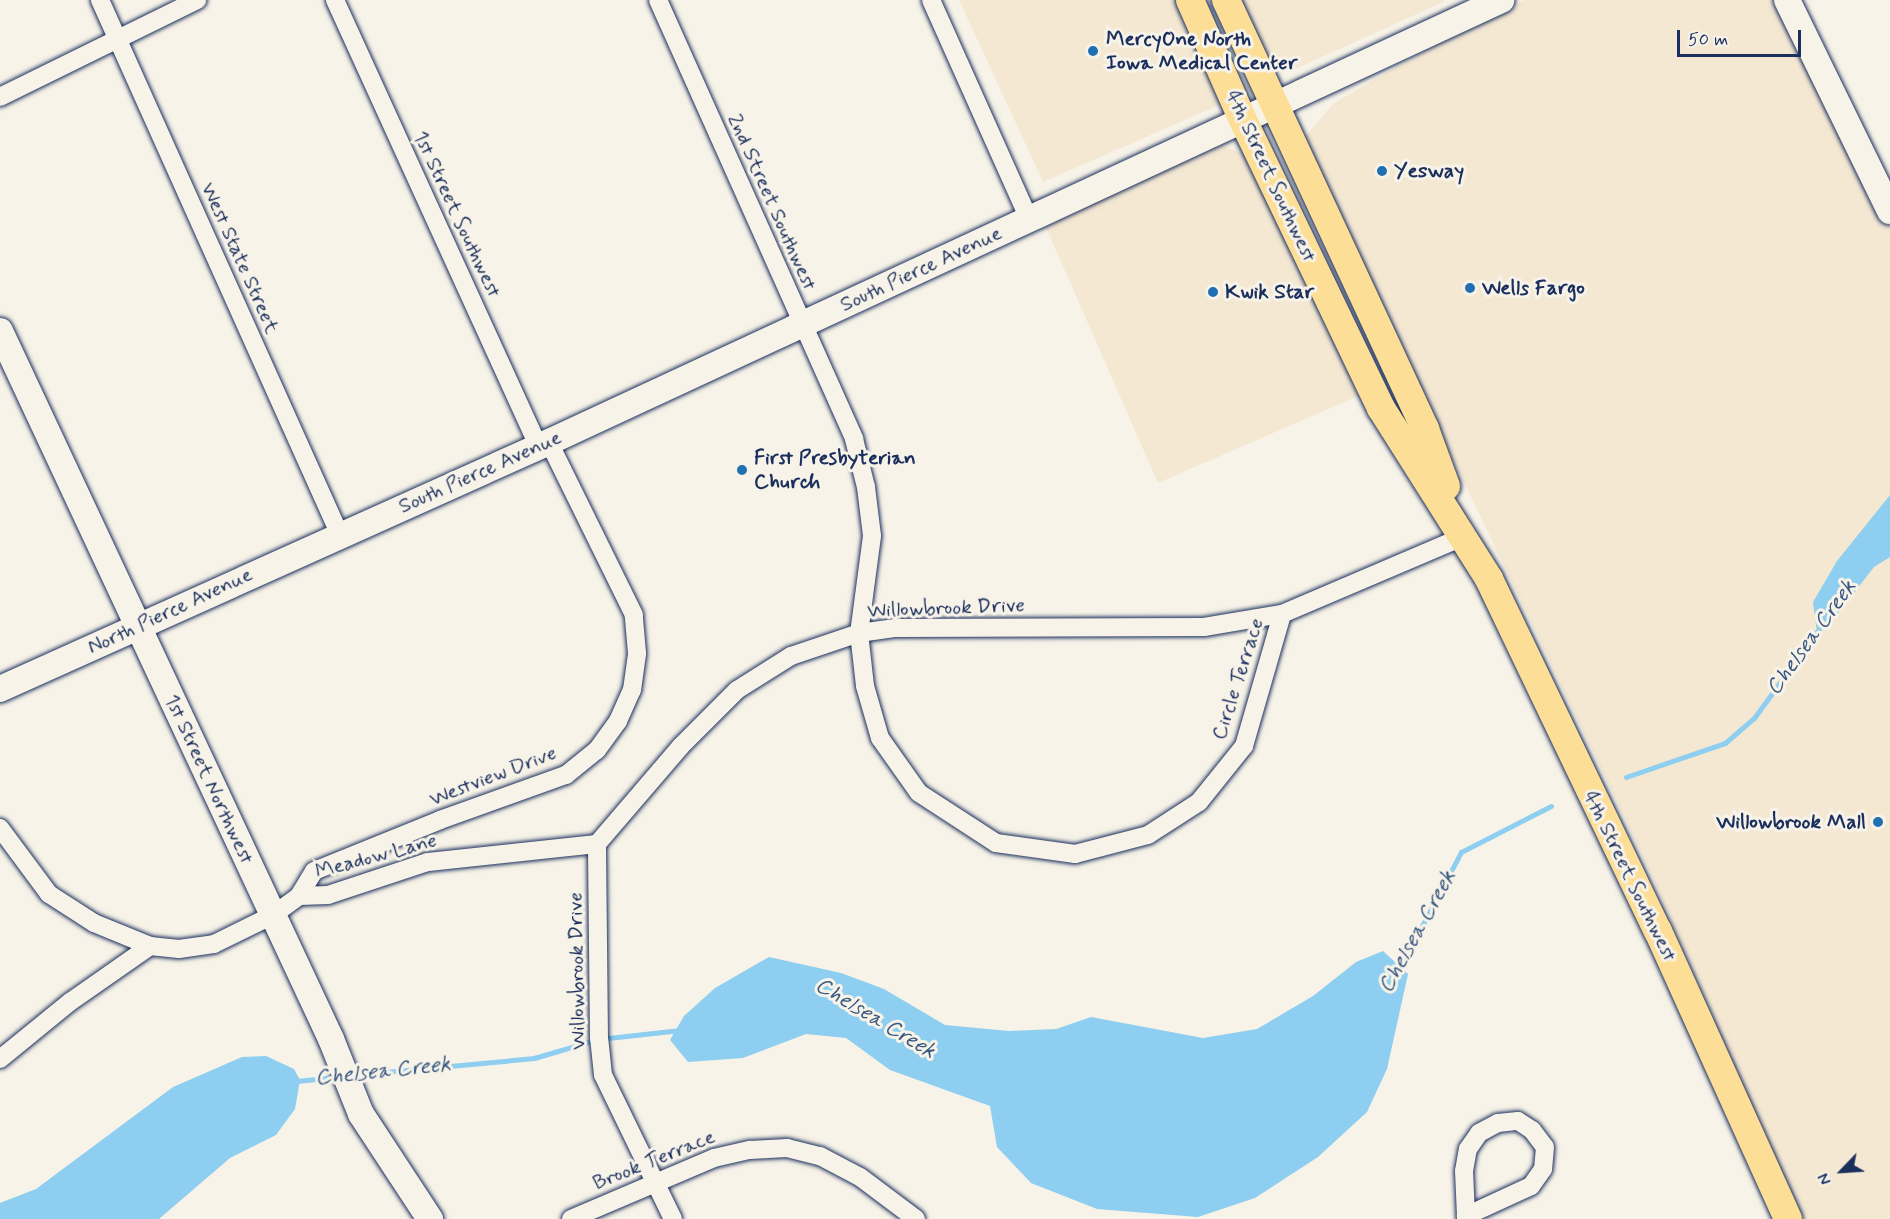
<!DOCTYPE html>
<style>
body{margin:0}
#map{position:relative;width:1890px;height:1219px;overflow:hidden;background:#f7f3e8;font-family:Mynerve,sans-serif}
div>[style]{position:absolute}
.built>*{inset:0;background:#f4e8d3}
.water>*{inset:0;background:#8ecef0}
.stream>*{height:5px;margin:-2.5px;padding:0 2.5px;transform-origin:2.5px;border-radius:2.5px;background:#8ecef0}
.roads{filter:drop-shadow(0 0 2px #1b2f5e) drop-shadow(0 0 2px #1b2f5e)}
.street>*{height:18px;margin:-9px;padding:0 9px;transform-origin:9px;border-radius:9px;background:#f7f3e8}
.secondary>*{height:26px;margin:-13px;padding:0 13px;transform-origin:13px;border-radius:13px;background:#f7f3e8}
.primary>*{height:28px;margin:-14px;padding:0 14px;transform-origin:14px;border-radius:14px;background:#fdde96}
.dots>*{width:16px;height:16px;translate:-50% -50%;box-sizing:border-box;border:3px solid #f7f3e8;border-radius:50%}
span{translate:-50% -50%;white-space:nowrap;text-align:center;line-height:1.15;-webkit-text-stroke:6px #f7f3e8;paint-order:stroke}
.poi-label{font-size:21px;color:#1b2f5e;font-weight:700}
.left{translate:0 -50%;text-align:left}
.right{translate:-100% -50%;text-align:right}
.street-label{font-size:21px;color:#1b2f5e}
.water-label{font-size:22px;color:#385782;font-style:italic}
.north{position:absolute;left:1812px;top:1141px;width:60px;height:60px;-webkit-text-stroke:4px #f7f3e8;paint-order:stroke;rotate:245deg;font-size:16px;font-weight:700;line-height:24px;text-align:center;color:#1b2f5e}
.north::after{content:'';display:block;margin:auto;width:21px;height:27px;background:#1b2f5e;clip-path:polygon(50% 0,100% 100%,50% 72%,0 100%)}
.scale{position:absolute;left:1677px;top:30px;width:124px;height:27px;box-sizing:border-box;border:3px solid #1b2f5e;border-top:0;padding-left:8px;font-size:18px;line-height:21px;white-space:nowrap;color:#1b2f5e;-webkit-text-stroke:4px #f7f3e8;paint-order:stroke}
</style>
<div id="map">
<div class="built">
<i style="clip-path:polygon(959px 0,1179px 0,1226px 102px,1043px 182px)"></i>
<i style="clip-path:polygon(1240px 0,1443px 0,1444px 2px,1293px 70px,1266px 63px)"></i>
<i style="clip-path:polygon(1525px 0,1798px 0,1890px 190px,1890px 1219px,1801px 1219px,1654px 880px,1301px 141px,1334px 103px,1470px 25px)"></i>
<i style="clip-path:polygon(1222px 145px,1250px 157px,1365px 393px,1158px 483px,1034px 200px)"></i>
</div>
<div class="water">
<i style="clip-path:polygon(1890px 495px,1890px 557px,1874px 567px,1832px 621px,1817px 632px,1813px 602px,1837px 561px)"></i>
<i style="clip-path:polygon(1383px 951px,1408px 974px,1387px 1069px,1367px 1112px,1318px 1157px,1255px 1198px,1198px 1217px,1097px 1209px,1031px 1183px,997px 1147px,990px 1106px,890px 1070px,846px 1038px,806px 1034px,743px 1058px,688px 1062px,670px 1040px,684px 1016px,715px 988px,769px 957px,841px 973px,884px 989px,945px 1025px,1009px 1031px,1056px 1029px,1091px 1017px,1203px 1038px,1257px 1029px,1313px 996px,1356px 962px)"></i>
<i style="clip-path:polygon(266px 1056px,294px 1069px,300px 1080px,295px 1109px,276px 1135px,230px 1158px,159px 1219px,0 1219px,0 1203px,36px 1189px,173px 1087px,242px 1057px)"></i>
</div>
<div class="stream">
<i style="left:1626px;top:777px;width:105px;rotate:-19deg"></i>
<i style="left:1725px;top:743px;width:38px;rotate:-41deg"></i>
<i style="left:1754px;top:718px;width:114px;rotate:-53.9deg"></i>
<i style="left:1397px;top:973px;width:137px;rotate:-62.1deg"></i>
<i style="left:1461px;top:852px;width:101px;rotate:-27.1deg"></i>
<i style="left:352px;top:1075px;width:183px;rotate:-5.3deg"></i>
<i style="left:534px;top:1058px;width:68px;rotate:-16.3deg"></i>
<i style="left:599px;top:1039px;width:82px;rotate:-6.3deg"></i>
<i style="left:296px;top:1081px;width:41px;rotate:-5.6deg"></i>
</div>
<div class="roads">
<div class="street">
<i style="left:100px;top:0;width:584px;rotate:65.85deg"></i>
<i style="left:335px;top:0;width:491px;rotate:65.5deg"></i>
<i style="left:658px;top:0;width:481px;rotate:65.9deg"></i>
<i style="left:854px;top:439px;width:49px;rotate:76deg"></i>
<i style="left:866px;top:487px;width:49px;rotate:83deg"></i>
<i style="left:872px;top:536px;width:98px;rotate:97.6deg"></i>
<i style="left:859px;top:633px;width:53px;rotate:83.5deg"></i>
<i style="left:865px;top:686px;width:54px;rotate:73.9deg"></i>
<i style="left:880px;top:738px;width:67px;rotate:54.7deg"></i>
<i style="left:919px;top:793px;width:92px;rotate:33deg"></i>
<i style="left:996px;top:843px;width:80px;rotate:7.9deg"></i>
<i style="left:1075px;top:854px;width:75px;rotate:-14.6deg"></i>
<i style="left:1148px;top:835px;width:61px;rotate:-32.9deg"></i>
<i style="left:1199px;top:802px;width:72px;rotate:-51.2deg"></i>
<i style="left:1244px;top:746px;width:137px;rotate:-73.9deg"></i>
<i style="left:931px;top:0;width:240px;rotate:65.9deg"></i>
<i style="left:0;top:97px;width:220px;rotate:-26.2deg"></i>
<i style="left:0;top:828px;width:82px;rotate:53.4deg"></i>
<i style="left:49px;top:894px;width:54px;rotate:32.8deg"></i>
<i style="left:94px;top:923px;width:61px;rotate:22.3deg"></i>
<i style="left:299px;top:896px;width:29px;rotate:-59deg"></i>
<i style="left:314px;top:871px;width:136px;rotate:-22deg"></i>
<i style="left:440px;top:820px;width:134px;rotate:-19.7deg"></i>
<i style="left:566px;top:775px;width:40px;rotate:-39deg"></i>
<i style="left:597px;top:750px;width:36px;rotate:-54deg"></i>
<i style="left:618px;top:721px;width:34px;rotate:-66deg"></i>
<i style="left:632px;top:690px;width:37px;rotate:-82deg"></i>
<i style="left:637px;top:653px;width:38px;rotate:-95deg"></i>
<i style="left:634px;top:615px;width:193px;rotate:-116.2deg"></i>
<i style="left:0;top:1059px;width:90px;rotate:-39.2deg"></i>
<i style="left:70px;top:1002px;width:98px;rotate:-35deg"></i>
<i style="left:150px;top:946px;width:29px;rotate:6deg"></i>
<i style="left:179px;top:949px;width:35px;rotate:-8deg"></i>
<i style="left:214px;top:944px;width:66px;rotate:-26.2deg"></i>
<i style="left:273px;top:915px;width:32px;rotate:-36deg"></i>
<i style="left:299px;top:896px;width:29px;rotate:-2deg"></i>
<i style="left:328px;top:895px;width:105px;rotate:-18.3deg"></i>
<i style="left:428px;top:862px;width:170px;rotate:-6.1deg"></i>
<i style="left:1518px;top:1121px;width:17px;rotate:33deg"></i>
<i style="left:1532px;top:1130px;width:21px;rotate:53deg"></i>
<i style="left:1545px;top:1147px;width:22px;rotate:95deg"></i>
<i style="left:1543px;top:1169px;width:21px;rotate:125deg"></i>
<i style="left:1531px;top:1186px;width:72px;rotate:155.2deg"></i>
<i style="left:1466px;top:1216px;width:45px;rotate:-92.5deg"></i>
<i style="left:1464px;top:1171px;width:22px;rotate:-80deg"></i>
<i style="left:1468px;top:1149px;width:19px;rotate:-55deg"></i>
<i style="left:1479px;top:1133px;width:21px;rotate:-28deg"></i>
<i style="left:1498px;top:1123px;width:20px;rotate:-6deg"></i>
<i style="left:571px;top:1219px;width:155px;rotate:-23.1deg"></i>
<i style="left:714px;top:1158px;width:37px;rotate:-13deg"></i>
<i style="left:750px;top:1150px;width:37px;rotate:-3deg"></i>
<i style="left:787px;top:1148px;width:34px;rotate:14deg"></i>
<i style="left:820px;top:1156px;width:45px;rotate:27.7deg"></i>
<i style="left:860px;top:1177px;width:70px;rotate:36.9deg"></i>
<i style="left:673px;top:1219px;width:160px;rotate:-115.9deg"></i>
<i style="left:603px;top:1075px;width:36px;rotate:-96deg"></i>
<i style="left:599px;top:1039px;width:195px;rotate:-90.6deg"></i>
<i style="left:597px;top:844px;width:129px;rotate:-49.4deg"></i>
<i style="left:681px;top:746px;width:79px;rotate:-45deg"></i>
<i style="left:737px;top:690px;width:64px;rotate:-32.2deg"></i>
<i style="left:791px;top:656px;width:72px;rotate:-18.7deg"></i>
<i style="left:859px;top:633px;width:37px;rotate:-8deg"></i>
<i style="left:896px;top:628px;width:308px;rotate:-0.2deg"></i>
<i style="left:1204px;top:627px;width:79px;rotate:-9.5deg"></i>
<i style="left:1282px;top:614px;width:199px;rotate:-23.1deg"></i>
</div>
<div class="secondary">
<i style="left:1787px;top:0;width:235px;rotate:64deg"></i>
<i style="left:0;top:331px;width:782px;rotate:64.94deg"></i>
<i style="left:331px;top:1039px;width:81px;rotate:68.2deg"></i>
<i style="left:361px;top:1114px;width:126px;rotate:56.7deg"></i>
<i style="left:0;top:689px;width:602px;rotate:-24.22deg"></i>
<i style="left:549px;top:442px;width:1050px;rotate:-24.9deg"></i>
</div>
<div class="primary">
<i style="left:1190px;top:0;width:129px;rotate:66.2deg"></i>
<i style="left:1242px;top:118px;width:322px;rotate:64.4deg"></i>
<i style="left:1381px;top:408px;width:202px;rotate:57.7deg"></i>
<i style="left:1489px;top:579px;width:390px;rotate:64.4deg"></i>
<i style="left:1658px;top:931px;width:316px;rotate:65.7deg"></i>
<i style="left:1226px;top:0;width:473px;rotate:65.1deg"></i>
<i style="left:1425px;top:429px;width:61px;rotate:69.8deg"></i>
</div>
</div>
<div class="dots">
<i style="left:1093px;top:51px;background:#1f6fb2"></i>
<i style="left:1382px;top:171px;background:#1f6fb2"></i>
<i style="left:1470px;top:288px;background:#1f6fb2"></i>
<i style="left:1213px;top:292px;background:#1f6fb2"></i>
<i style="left:742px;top:470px;background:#1f6fb2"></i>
<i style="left:1878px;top:822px;background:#1f6fb2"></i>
</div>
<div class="poi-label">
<span class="left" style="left:1106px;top:51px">MercyOne North<br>Iowa Medical Center</span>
<span class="left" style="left:1394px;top:171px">Yesway</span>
<span class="left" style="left:1482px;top:288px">Wells Fargo</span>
<span class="left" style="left:1225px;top:292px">Kwik Star</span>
<span class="left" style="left:754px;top:470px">First Presbyterian<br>Church</span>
<span class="right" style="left:1866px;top:822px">Willowbrook Mall</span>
</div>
<div class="street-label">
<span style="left:1271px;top:176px;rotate:65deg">4th Street Southwest</span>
<span style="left:772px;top:202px;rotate:66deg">2nd Street Southwest</span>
<span style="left:457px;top:214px;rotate:65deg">1st Street Southwest</span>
<span style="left:240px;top:258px;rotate:66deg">West State Street</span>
<span style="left:921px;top:269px;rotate:-25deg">South Pierce Avenue</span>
<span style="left:480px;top:472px;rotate:-24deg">South Pierce Avenue</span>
<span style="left:946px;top:608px;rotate:-2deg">Willowbrook Drive</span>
<span style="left:170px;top:611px;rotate:-25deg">North Pierce Avenue</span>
<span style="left:1238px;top:679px;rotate:-72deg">Circle Terrace</span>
<span style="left:493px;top:776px;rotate:-21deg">Westview Drive</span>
<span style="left:209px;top:779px;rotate:65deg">1st Street Northwest</span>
<span style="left:376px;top:856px;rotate:-15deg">Meadow Lane</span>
<span style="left:1630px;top:876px;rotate:64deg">4th Street Southwest</span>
<span style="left:577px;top:971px;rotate:-91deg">Willowbrook Drive</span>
<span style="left:654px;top:1160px;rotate:-22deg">Brook Terrace</span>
</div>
<div class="water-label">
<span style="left:1812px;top:638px;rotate:-54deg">Chelsea Creek</span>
<span style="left:1418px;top:932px;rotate:-61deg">Chelsea Creek</span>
<span style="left:875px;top:1019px;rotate:31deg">Chelsea Creek</span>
<span style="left:383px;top:1072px;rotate:-6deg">Chelsea Creek</span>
</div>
<div class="north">N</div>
<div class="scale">50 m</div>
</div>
